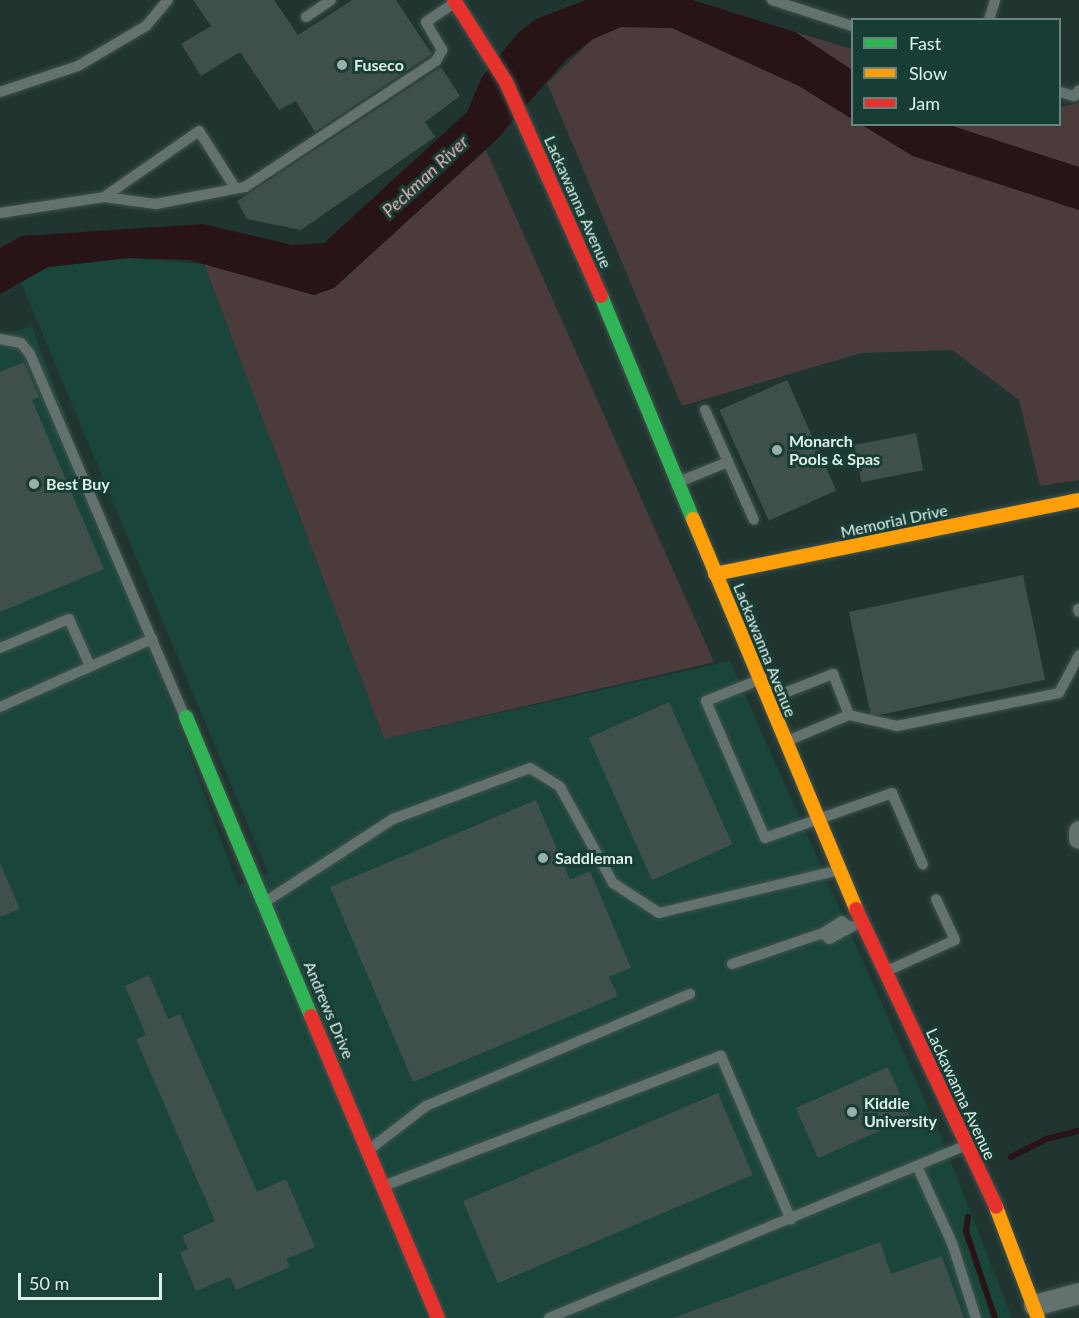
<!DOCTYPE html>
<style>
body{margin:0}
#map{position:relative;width:1079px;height:1318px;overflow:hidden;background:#203530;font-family:Lato,sans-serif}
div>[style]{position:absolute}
.built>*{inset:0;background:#19453b}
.green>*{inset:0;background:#4b3b3d}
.water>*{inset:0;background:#281317}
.stream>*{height:6px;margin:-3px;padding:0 3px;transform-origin:3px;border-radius:3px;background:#281317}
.building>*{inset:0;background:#3f4f4b;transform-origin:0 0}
.roads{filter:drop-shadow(0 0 2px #40524d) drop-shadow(0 0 2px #40524d)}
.lane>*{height:10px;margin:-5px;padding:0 5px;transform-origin:5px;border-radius:5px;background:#63726e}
.street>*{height:21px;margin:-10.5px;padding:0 10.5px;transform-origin:10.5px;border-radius:10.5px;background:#63726e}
.fast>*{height:14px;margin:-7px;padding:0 7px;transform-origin:7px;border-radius:7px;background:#30b455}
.slow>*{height:14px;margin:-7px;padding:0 7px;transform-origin:7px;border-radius:7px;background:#ff9f0a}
.jam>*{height:14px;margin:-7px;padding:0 7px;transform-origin:7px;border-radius:7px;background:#e5322d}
.dots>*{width:16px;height:16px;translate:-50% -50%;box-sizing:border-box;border:3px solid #183d34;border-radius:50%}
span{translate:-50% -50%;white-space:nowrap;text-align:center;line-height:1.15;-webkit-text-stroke:6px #183d34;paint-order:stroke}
.poi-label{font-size:16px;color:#dcf0ea;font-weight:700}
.left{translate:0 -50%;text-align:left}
.street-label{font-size:16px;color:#dcf0ea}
.water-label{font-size:18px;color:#eeb1b7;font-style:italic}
.legend{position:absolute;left:851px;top:18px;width:210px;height:108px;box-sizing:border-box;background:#183d34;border:2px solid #66857d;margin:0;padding:8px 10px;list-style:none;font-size:18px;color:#dcf0ea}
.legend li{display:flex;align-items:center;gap:12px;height:30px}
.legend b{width:30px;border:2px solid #66857d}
.scale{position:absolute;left:18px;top:1273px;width:144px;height:27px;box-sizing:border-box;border:3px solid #dcf0ea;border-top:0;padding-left:8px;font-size:18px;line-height:21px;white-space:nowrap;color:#dcf0ea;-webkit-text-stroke:4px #183d34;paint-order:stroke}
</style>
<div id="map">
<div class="built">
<i style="clip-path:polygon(129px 258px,204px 264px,384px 739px,730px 661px,940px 1135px,1012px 1318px,0 1318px,0 336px,32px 326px,238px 886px,268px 873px,21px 282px,48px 267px)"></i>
</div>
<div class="green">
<i style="clip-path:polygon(621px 27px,672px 28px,799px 86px,852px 119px,852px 124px,862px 125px,913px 156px,1079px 210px,1079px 480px,1040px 486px,1019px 400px,952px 350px,861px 353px,682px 406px,547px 83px,593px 39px)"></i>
<i style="clip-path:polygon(795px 32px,852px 49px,852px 70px)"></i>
<i style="clip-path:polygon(1079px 103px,1079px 167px,949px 125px,1060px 124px,1060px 107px)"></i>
<i style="clip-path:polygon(486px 150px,714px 662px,384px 739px,204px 264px,314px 295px,334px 288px)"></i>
</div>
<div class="water">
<i style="clip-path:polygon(586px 0,692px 0,795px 32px,852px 70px,852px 119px,799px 86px,672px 28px,621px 27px,593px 39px,565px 61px,496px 140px,334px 288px,314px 295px,189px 260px,129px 258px,48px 267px,0 294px,0 248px,22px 236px,203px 224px,292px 245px,324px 243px,467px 112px,482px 77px,518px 33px,536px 19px)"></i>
<i style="clip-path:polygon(862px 125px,949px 125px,1079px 167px,1079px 210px,913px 156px)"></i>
</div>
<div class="stream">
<i style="left:1011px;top:1157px;width:39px;rotate:-27deg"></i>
<i style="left:1046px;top:1139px;width:34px;rotate:-14deg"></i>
<i style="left:968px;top:1217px;width:14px;rotate:98deg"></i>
<i style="left:966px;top:1231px;width:92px;rotate:71.6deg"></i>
</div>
<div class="building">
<i style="clip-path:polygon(193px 0,274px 0,298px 35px,352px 0,396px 0,432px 54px,315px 132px,296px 101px,279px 110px,240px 52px,201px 76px,181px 44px,211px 26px)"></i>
<i style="clip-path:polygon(441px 67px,460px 96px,425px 122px,435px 137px,301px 230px,247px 219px,237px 201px)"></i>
<i style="clip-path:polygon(24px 362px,39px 397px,32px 400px,104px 569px,0 612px,0 372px)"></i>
<i style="left:787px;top:380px;width:121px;height:74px;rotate:66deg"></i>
<i style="left:916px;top:433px;width:38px;height:63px;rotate:79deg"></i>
<i style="left:1023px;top:575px;width:107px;height:178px;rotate:78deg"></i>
<i style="left:669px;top:702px;width:156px;height:88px;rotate:66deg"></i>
<i style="clip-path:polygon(536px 800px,570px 880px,590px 871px,631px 968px,609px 977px,618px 996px,413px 1082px,330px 887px)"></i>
<i style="clip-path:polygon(0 863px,20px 909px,0 917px)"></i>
<i style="clip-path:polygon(149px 975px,168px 1019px,180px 1014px,257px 1192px,286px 1179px,315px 1247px,286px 1259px,290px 1267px,236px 1290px,230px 1277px,196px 1291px,180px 1253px,188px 1249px,182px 1236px,215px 1221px,136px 1039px,146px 1035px,125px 986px)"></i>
<i style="left:888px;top:1067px;width:55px;height:101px;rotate:66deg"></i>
<i style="left:718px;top:1093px;width:89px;height:277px;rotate:67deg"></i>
<i style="clip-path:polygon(880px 1242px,891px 1274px,942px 1256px,964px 1318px,673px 1318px)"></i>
</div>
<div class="roads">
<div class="lane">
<i style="left:772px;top:0;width:84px;rotate:18deg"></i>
<i style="left:306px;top:17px;width:30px;rotate:-34deg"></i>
<i style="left:989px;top:20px;width:21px;rotate:-73deg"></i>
<i style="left:0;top:92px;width:82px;rotate:-18.4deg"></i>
<i style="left:78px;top:66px;width:79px;rotate:-30.5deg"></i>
<i style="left:146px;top:26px;width:34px;rotate:-50deg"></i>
<i style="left:1060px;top:92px;width:15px;rotate:16deg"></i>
<i style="left:1074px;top:96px;width:8px;rotate:-50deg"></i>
<i style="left:104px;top:197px;width:116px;rotate:-34.8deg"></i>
<i style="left:199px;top:131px;width:65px;rotate:57.5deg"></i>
<i style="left:0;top:213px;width:105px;rotate:-8.7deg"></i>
<i style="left:104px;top:197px;width:52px;rotate:7.7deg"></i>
<i style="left:156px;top:204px;width:91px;rotate:-10.8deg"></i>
<i style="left:245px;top:187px;width:229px;rotate:-33.4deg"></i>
<i style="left:436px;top:61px;width:13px;rotate:-61deg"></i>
<i style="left:442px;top:50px;width:32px;rotate:-120deg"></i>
<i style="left:426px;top:22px;width:32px;rotate:-34deg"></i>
<i style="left:0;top:339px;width:21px;rotate:11deg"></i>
<i style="left:21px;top:343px;width:14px;rotate:51deg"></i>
<i style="left:30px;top:354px;width:395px;rotate:66.9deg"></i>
<i style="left:705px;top:410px;width:120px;rotate:66deg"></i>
<i style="left:681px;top:481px;width:51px;rotate:-22deg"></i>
<i style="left:1078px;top:609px;width:3px;rotate:72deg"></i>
<i style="left:0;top:648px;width:75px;rotate:-22.8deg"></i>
<i style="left:69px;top:619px;width:51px;rotate:65.9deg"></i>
<i style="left:759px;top:680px;width:57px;rotate:158.4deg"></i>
<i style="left:706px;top:701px;width:149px;rotate:66.7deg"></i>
<i style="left:765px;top:838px;width:135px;rotate:-19.5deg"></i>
<i style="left:892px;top:793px;width:78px;rotate:66.7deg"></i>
<i style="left:769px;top:699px;width:69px;rotate:-21.3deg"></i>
<i style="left:833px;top:674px;width:44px;rotate:68.7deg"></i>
<i style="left:0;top:707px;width:167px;rotate:-24.1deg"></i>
<i style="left:785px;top:742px;width:69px;rotate:-22.9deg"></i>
<i style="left:849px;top:715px;width:49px;rotate:12.9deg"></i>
<i style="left:897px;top:726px;width:165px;rotate:-11.5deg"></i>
<i style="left:1059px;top:693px;width:43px;rotate:-62.2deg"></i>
<i style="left:265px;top:902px;width:153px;rotate:-33deg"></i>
<i style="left:393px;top:819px;width:146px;rotate:-20.4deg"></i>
<i style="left:530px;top:768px;width:36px;rotate:32deg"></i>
<i style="left:560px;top:787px;width:110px;rotate:61.1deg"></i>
<i style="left:613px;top:883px;width:55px;rotate:33.1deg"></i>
<i style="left:659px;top:913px;width:181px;rotate:-13.4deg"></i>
<i style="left:823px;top:933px;width:8px;rotate:45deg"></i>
<i style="left:829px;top:939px;width:27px;rotate:-28deg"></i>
<i style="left:732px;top:964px;width:96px;rotate:-18.8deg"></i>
<i style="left:823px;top:933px;width:22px;rotate:-32deg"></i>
<i style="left:842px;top:921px;width:9px;rotate:41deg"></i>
<i style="left:889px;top:970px;width:72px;rotate:-24.4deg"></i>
<i style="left:955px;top:940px;width:45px;rotate:-114.9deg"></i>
<i style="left:370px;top:1149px;width:71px;rotate:-37.5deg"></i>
<i style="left:426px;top:1106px;width:287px;rotate:-23deg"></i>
<i style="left:917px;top:1166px;width:85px;rotate:65.6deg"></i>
<i style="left:952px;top:1243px;width:79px;rotate:72.3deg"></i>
<i style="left:386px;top:1185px;width:359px;rotate:-21.1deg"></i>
<i style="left:721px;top:1056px;width:178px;rotate:66.9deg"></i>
<i style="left:549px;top:1318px;width:451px;rotate:-22.5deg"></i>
</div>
<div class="street">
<i style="left:1079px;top:831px;width:7px;rotate:90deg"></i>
<i style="left:1034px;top:1305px;width:47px;rotate:-14.9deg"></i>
</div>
<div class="fast">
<i style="left:601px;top:296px;width:241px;rotate:67.6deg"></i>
<i style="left:186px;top:717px;width:324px;rotate:67.3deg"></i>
</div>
<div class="slow">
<i style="left:693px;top:519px;width:423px;rotate:67.3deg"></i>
<i style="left:715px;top:574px;width:371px;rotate:-11.5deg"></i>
<i style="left:996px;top:1207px;width:119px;rotate:69.3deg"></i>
</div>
<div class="jam">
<i style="left:454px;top:0;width:97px;rotate:57.6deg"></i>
<i style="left:506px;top:82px;width:234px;rotate:66.1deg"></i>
<i style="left:856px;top:909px;width:329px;rotate:64.8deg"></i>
<i style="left:311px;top:1016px;width:328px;rotate:67.2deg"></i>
</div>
</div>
<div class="dots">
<i style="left:342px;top:65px;background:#9aafa9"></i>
<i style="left:777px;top:450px;background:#9aafa9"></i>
<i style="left:34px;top:484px;background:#9aafa9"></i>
<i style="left:543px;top:858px;background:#9aafa9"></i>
<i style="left:852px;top:1112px;background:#9aafa9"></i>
</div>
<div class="poi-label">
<span class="left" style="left:354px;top:65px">Fuseco</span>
<span class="left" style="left:789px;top:450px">Monarch<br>Pools &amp; Spas</span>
<span class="left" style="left:46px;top:484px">Best Buy</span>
<span class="left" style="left:555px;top:858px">Saddleman</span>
<span class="left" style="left:864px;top:1112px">Kiddie<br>University</span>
</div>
<div class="street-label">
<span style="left:578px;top:202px;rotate:66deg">Lackawanna Avenue</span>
<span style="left:894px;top:521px;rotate:-12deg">Memorial Drive</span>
<span style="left:765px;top:650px;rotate:68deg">Lackawanna Avenue</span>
<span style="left:329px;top:1010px;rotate:67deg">Andrews Drive</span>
<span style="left:961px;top:1094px;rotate:65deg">Lackawanna Avenue</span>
</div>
<div class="water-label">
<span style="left:425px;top:176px;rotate:-43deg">Peckman River</span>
</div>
<ul class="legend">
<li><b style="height:8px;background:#30b455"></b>Fast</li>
<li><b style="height:8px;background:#ff9f0a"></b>Slow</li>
<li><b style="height:8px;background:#e5322d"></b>Jam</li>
</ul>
<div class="scale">50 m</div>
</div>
